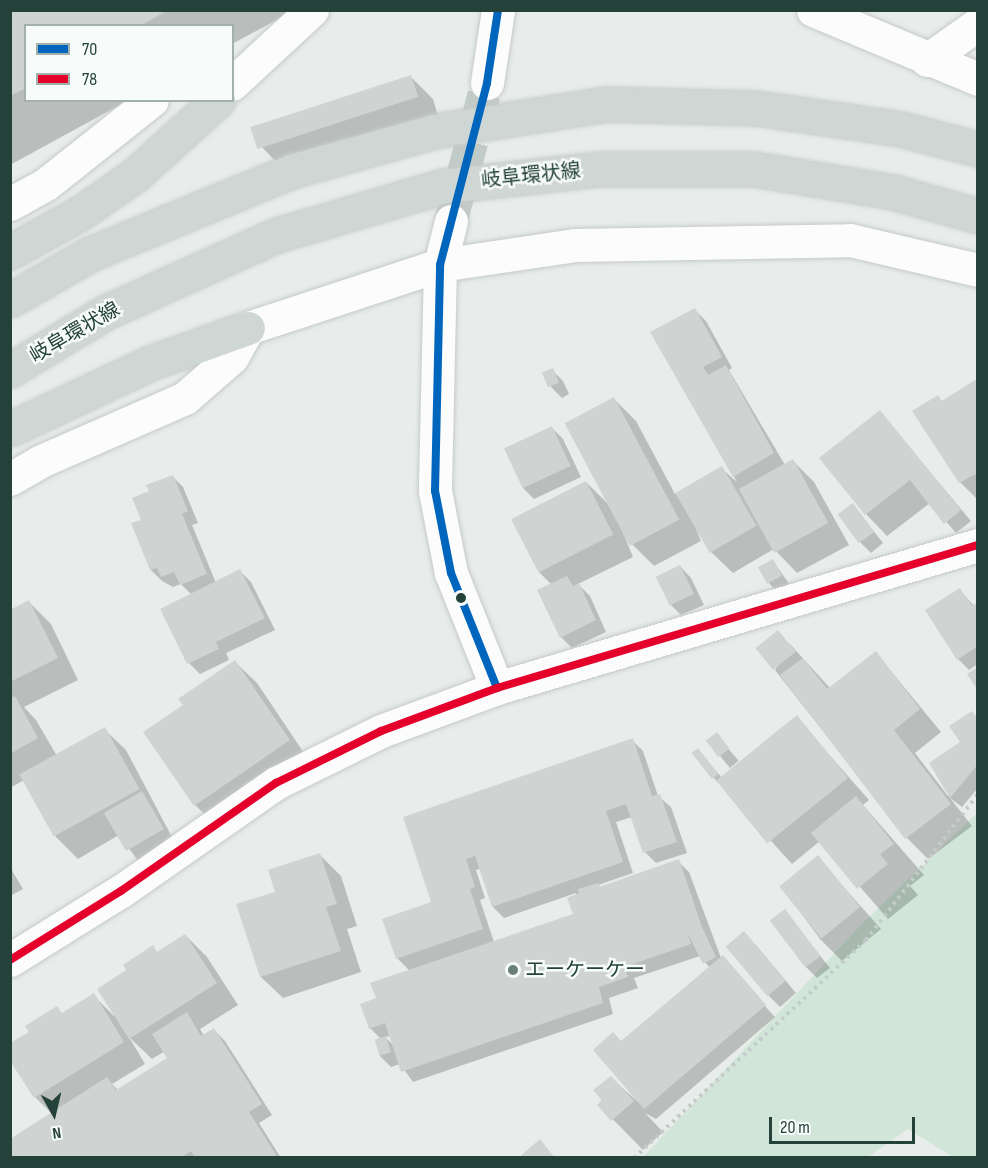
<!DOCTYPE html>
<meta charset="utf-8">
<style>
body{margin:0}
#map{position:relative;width:988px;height:1168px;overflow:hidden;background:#e8edeb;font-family:"Sofia Sans Condensed","Noto Sans JP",sans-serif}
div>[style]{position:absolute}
.green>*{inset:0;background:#d1e6d8}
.shadow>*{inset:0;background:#0003;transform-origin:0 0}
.building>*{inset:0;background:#cfd4d2;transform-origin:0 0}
.secondary-tunnel>*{height:33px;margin-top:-16.5px;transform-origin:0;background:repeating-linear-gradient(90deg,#c1cbc8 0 33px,transparent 0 49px)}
.path>*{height:4px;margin-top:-2px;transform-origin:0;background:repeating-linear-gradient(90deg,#c3ccca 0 3px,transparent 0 7.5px)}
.roads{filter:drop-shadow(0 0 2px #c5cac8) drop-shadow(0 0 2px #c5cac8)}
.street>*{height:33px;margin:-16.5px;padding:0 16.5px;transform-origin:16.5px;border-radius:16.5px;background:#fcfcfc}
.secondary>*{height:33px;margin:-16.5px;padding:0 16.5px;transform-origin:16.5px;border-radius:16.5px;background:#fcfcfc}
.primary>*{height:33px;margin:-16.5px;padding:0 16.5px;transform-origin:16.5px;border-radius:16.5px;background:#cfd7d5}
.bus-1>*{height:8px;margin:-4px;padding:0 4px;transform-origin:4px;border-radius:4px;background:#0065bd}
.bus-2>*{height:8px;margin:-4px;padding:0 4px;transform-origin:4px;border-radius:4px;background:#e4002b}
.dots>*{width:16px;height:16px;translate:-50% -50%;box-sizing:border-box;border:3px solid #f7fbf9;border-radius:50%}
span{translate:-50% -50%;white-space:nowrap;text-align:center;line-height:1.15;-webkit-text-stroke:5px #f7fbf9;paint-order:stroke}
.street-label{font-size:20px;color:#24423a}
.poi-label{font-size:20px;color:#24423a}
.left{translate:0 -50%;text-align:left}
.frame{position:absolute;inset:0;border:12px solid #24423a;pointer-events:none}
.legend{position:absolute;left:24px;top:24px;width:210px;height:78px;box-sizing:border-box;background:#f7fbf9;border:2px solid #a3b1ad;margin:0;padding:8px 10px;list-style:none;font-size:18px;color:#24423a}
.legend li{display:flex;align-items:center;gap:12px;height:30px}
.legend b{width:30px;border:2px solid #a3b1ad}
.north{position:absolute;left:24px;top:1084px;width:60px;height:60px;-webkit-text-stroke:4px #f7fbf9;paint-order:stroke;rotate:172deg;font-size:16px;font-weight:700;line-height:24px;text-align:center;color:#24423a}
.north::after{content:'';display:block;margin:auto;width:21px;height:27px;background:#24423a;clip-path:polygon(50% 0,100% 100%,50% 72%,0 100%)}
.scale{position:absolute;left:769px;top:1117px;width:146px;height:27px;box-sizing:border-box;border:3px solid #24423a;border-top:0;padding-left:8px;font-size:18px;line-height:21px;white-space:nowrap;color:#24423a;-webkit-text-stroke:4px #f7fbf9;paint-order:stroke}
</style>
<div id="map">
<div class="green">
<i style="clip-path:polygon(977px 813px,977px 1157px,953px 1157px,908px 1129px,868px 1157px,643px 1157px,862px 924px)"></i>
</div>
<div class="shadow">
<i style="clip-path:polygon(10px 10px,295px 10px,232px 44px,232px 26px,26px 26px,26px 100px,129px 100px,10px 165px)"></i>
<i style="clip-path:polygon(411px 77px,433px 99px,439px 119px,279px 165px,258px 143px)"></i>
<i style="clip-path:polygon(695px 310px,706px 321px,732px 368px,729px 370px,785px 465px,793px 461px,814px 482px,849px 545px,797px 573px,774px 549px,733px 573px,711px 552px,691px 516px,701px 541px,654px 566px,632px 544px,615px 513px,633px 557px,578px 584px,590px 596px,606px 632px,572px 648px,561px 637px,552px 585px,538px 571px,586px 482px,611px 507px,614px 399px,636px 421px,675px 494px,721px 468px,737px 482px,652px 333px)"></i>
<i style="clip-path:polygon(552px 370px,563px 381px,569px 394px,562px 398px,551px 387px)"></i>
<i style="clip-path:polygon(978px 380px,978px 500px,960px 482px,914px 412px,938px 397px,943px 402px)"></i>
<i style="clip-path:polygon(880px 412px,971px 521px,956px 533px,930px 503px,887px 536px,866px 514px)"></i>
<i style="clip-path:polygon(552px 428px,563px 439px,581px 477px,534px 499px,523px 488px)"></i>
<i style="clip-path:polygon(172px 476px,183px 487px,198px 523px,192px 525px,216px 583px,240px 571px,251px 582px,275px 630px,226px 653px,229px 660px,200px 674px,189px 663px,192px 595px,181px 584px,173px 587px,162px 581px,151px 570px,143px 521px,151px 492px)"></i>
<i style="clip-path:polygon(853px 505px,883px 543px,871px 553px,860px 542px)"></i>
<i style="clip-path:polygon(773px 561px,792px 588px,779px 594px,768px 582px)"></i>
<i style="clip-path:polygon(680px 566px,691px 578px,704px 605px,681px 615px,670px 604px,657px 577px)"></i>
<i style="clip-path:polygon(960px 590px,974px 606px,978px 604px,978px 664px,969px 670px,958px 659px)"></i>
<i style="clip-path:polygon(29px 602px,51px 624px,78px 680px,24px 707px,36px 720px,57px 756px,104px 729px,126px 750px,174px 841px,139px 862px,119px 835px,78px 859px,56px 837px,24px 780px,10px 788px,10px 611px)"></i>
<i style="clip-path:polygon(789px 643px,830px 688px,876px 653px,941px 732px,915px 753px,948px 796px,972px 713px,978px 718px,978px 788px,962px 807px,950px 798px,972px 826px,928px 859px,907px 838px,775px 670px)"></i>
<i style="clip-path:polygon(235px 662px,257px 683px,310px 762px,217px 826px,195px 805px,185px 706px)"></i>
<i style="clip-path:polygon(796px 717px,869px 800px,863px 805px,924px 875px,910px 886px,918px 895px,888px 919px,820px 841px,792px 864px,713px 777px,698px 750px,723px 779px)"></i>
<i style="left:716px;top:734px;width:35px;height:11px;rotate:50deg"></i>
<i style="clip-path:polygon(evenodd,632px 740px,643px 751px,658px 796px,671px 807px,687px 853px,656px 863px,645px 852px,632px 817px,616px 822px,633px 873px,598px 885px,601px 888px,678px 861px,689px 872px,721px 958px,775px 1017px,656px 1119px,645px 1113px,663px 1132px,643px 1150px,599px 1105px,611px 1078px,644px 1107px,622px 1042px,710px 968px,700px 956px,634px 978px,638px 988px,609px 998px,613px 1014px,413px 1082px,400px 1064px,391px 1067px,380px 1056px,381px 1039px,370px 1028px,378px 999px,410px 971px,397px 958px,433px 903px,405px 818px,632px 740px,480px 869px,493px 907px,504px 918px,576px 893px,575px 915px,494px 942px,480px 900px,485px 898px,476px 870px,480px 869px,632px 740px,390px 1036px,394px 1046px,385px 1037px,390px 1036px)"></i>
<i style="clip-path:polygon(320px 855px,341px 876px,357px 926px,347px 929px,361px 972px,283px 998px,261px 977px,277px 893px)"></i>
<i style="clip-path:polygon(817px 857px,881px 929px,842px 961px,820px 939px,782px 887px)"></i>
<i style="clip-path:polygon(10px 867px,23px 889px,10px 896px)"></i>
<i style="clip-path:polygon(784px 911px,830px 968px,817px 978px,806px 967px)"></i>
<i style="clip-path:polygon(evenodd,185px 935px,207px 957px,238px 1005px,200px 1029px,204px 1036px,214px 1030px,225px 1041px,272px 1115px,259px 1123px,281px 1158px,10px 1158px,52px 1114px,35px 1097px,10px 1058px,63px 1014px,93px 995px,114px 1016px,128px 971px,152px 947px,158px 953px,185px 935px,129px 1037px,152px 1059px,165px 1051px,169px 1058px,118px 1090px,112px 1084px,145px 1064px,129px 1037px)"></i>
<i style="clip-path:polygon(755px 944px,796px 993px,780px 1007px,769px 996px)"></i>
</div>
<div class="building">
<i style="clip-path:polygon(10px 10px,168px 10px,140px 26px,26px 26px,26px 88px,10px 96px)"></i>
<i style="left:411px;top:75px;width:23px;height:169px;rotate:72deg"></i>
<i style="clip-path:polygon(695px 308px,722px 357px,703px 367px,708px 375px,726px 365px,774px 453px,733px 477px,650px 332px)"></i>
<i style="left:553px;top:368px;width:16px;height:12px;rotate:68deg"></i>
<i style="clip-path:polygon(978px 378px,978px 478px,975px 474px,959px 483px,912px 411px,938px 395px,942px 401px)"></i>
<i style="left:614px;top:397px;width:139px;height:56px;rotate:62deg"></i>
<i style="clip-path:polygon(880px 410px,961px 510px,944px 524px,910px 480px,865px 515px,819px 458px)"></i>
<i style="left:552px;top:426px;width:44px;height:53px;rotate:65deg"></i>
<i style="left:793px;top:459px;width:73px;height:62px;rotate:61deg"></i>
<i style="left:722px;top:466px;width:69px;height:54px;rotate:60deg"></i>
<i style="clip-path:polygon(173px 475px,188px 511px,182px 514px,207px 574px,180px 585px,174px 572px,161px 577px,157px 568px,150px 570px,131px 523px,141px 520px,132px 498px,149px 491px,146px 485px)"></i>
<i style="left:586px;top:481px;width:60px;height:84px;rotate:63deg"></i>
<i style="left:853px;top:503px;width:36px;height:19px;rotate:54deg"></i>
<i style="left:773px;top:559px;width:19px;height:17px;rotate:62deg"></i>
<i style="left:680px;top:565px;width:32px;height:27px;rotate:64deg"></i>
<i style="clip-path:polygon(240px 569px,265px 618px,216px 642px,219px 649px,187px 664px,160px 609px)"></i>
<i style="clip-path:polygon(567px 576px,573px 586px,579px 583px,596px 620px,560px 638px,537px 590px)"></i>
<i style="clip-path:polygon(960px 588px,972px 606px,978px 602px,978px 646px,957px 660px,925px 610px)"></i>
<i style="clip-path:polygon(29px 600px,58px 658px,10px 682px,10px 610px)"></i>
<i style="left:778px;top:630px;width:28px;height:29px;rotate:51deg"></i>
<i style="clip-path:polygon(876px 651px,920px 709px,894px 730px,951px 804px,905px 839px,780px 675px,803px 658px,827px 689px)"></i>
<i style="clip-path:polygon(235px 660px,290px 740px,194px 806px,143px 732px,183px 705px,178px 699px)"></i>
<i style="clip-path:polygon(978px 667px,978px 691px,967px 674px)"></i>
<i style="clip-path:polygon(15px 696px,38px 738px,10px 754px,10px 699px)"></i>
<i style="clip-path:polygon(972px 711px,978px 719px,978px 764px,950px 798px,929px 763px,960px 742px,949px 726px)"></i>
<i style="left:797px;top:715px;width:81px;height:104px;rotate:51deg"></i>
<i style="left:105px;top:727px;width:71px;height:98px;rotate:61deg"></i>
<i style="left:717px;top:732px;width:21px;height:14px;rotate:53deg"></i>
<i style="clip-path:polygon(633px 738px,652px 796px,660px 794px,677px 842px,643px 853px,626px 804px,606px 811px,623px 862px,492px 907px,475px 856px,466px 859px,475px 887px,470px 889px,483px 929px,396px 959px,382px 919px,431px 902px,403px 817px)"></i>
<i style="left:698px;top:748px;width:33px;height:8px;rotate:52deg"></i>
<i style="left:142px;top:791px;width:44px;height:44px;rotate:60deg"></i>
<i style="clip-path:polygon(856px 796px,894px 844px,880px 854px,888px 864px,857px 889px,811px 833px)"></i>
<i style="clip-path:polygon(320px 853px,337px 904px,326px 907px,341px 951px,260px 977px,236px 904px,275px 892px,268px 870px)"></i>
<i style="left:818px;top:855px;width:67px;height:50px;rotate:51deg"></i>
<i style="clip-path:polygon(679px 859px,702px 927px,716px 957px,703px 964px,687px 932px,691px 944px,624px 967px,628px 977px,599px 987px,603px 1003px,401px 1072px,385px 1023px,369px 1029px,360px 1004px,376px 998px,370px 983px,573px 914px,567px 898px,579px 893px,578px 889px,598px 883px,599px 887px)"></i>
<i style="left:785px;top:909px;width:59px;height:19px;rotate:53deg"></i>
<i style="left:744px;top:931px;width:65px;height:24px;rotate:50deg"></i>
<i style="clip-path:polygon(185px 934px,217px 983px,129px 1039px,97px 989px,126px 970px,123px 965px,153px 945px,157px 952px)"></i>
<i style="clip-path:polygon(723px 955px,766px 1005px,644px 1109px,593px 1050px,613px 1032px,621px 1041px)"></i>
<i style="clip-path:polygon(94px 993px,124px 1042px,34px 1098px,10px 1061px,10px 1043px,29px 1032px,25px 1026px,57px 1006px,62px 1013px)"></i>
<i style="clip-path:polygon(187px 1012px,201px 1036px,214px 1028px,262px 1104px,249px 1112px,278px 1158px,195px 1158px,191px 1151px,180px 1158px,10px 1158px,10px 1139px,107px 1077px,116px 1090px,167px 1058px,152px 1034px)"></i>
<i style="left:386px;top:1036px;width:17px;height:12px;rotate:73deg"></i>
<i style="clip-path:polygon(611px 1076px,634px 1101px,611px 1121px,597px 1105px,602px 1100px,593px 1090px)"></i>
<i style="clip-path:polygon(540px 1139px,555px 1158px,518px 1158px)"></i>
</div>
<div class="secondary-tunnel">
<i style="left:451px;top:221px;width:143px;rotate:-75.4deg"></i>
</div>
<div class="path">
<i style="left:634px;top:1158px;width:318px;rotate:-43.2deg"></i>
<i style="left:866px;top:940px;width:184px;rotate:-52.5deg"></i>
</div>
<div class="roads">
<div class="street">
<i style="left:813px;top:10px;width:179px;rotate:22.7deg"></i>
<i style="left:927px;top:60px;width:62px;rotate:-35.2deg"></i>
<i style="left:232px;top:84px;width:109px;rotate:-42.8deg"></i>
<i style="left:10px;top:204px;width:41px;rotate:-29.1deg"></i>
<i style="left:46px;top:184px;width:135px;rotate:-38.4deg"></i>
<i style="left:10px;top:479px;width:36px;rotate:-30deg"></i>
<i style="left:41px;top:461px;width:157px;rotate:-23.6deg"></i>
<i style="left:185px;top:398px;width:62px;rotate:-41.1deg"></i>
<i style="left:232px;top:357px;width:33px;rotate:-61deg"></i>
<i style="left:248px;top:328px;width:202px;rotate:-18.2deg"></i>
<i style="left:440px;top:265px;width:136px;rotate:-8.4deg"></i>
<i style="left:575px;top:245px;width:275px;rotate:-1deg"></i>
<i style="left:850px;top:240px;width:131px;rotate:13.2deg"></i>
<i style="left:10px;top:960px;width:131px;rotate:-31.9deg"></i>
<i style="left:121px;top:891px;width:189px;rotate:-34.9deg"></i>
<i style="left:276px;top:783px;width:117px;rotate:-26.3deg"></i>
<i style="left:381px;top:731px;width:124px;rotate:-20.3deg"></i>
<i style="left:497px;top:688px;width:502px;rotate:-16.56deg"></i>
</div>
<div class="secondary">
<i style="left:487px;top:83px;width:74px;rotate:-81.4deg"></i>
<i style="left:451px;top:221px;width:45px;rotate:104deg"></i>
<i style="left:440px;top:265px;width:226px;rotate:91.3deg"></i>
<i style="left:435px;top:491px;width:84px;rotate:79deg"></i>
<i style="left:451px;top:573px;width:124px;rotate:68.2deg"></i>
</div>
<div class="primary">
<i style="left:10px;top:252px;width:82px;rotate:-29.1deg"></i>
<i style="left:82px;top:212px;width:65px;rotate:-34.9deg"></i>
<i style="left:135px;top:175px;width:112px;rotate:-42.1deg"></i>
<i style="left:10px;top:300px;width:92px;rotate:-29.9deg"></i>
<i style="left:90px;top:254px;width:217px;rotate:-22.4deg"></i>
<i style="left:291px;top:171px;width:148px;rotate:-15.6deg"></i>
<i style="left:434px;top:131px;width:174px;rotate:-8.9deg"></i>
<i style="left:606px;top:104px;width:150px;rotate:1.5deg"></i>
<i style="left:756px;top:108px;width:147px;rotate:8.2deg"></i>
<i style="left:901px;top:129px;width:80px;rotate:14.6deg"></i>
<i style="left:10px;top:370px;width:110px;rotate:-31.2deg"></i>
<i style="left:104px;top:313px;width:190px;rotate:-24.3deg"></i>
<i style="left:277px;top:235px;width:173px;rotate:-16.4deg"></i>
<i style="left:443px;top:186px;width:158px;rotate:-6.2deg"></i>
<i style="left:600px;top:169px;width:154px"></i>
<i style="left:754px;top:169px;width:141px;rotate:9.4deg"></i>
<i style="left:893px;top:192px;width:88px;rotate:15.8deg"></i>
<i style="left:10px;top:429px;width:155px;rotate:-25.2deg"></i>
<i style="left:150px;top:363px;width:104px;rotate:-19.7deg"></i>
</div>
</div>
<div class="bus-1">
<i style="left:497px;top:688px;width:124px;rotate:-111.8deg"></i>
<i style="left:451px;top:573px;width:84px;rotate:-101deg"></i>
<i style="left:435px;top:491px;width:226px;rotate:-88.7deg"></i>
<i style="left:440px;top:265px;width:188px;rotate:-75.5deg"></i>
<i style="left:487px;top:83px;width:74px;rotate:-81.4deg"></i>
</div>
<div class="bus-2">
<i style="left:10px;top:960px;width:131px;rotate:-31.9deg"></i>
<i style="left:121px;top:891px;width:189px;rotate:-34.9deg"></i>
<i style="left:276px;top:783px;width:117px;rotate:-26.3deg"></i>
<i style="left:381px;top:731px;width:124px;rotate:-20.3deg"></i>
<i style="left:497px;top:688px;width:502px;rotate:-16.56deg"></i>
</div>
<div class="dots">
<i style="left:461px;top:598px;background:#24423a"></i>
<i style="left:513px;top:970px;background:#697e78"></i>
</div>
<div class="street-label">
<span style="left:531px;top:176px;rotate:-6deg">岐阜環状線</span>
<span style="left:75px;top:333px;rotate:-30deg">岐阜環状線</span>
</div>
<div class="poi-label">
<span class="left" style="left:525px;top:970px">エーケーケー</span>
</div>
<div class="frame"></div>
<ul class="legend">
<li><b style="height:8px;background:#0065bd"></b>70</li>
<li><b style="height:8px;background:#e4002b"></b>78</li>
</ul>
<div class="north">N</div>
<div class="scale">20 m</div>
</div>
